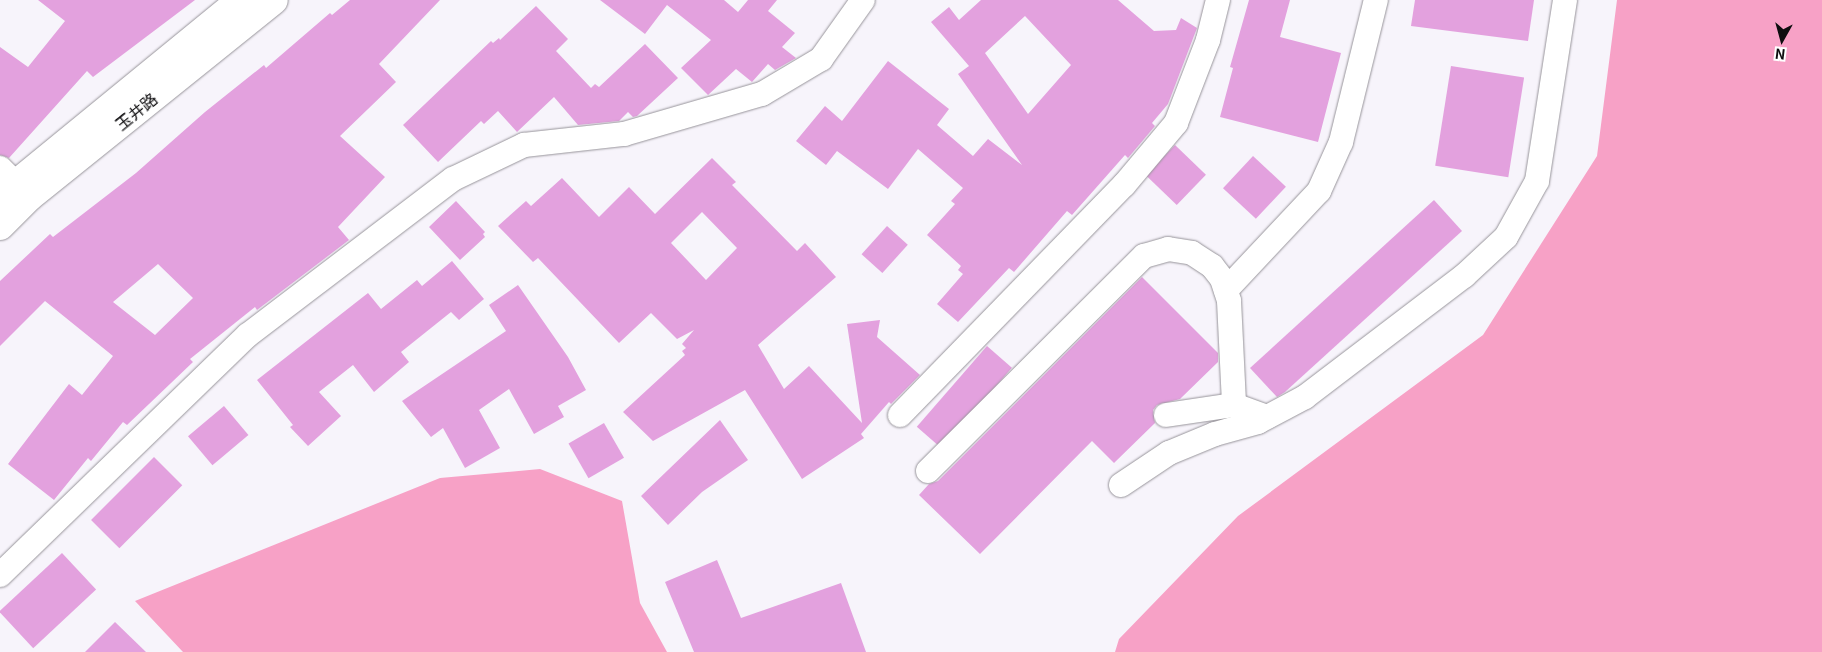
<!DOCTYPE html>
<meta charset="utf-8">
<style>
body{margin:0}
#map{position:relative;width:1822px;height:652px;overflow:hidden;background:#f7f4fb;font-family:Georgia,"Noto Sans SC",serif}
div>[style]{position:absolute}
.forest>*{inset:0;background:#f7a1c6}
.building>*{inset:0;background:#e3a1de;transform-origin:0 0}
.roads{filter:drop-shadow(0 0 1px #97949a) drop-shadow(0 0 1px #97949a)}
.minor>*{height:24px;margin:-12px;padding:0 12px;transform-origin:12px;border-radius:12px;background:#fff}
.tertiary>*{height:28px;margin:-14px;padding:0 14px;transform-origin:14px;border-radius:14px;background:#fff}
span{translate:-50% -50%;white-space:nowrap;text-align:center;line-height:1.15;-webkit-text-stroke:5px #fff;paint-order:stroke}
.street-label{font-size:16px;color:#0e0d0f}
.north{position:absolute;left:1757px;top:15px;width:50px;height:50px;-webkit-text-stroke:4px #fff;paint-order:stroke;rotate:187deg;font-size:14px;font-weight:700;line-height:20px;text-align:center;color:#0e0d0f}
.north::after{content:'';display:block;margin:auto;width:18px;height:22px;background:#0e0d0f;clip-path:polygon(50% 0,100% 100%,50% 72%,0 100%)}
</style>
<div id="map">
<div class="forest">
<i style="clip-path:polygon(1617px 0,1822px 0,1822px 652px,1115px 652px,1119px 639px,1238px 516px,1483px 335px,1597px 156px)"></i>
<i style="clip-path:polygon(540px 469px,622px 501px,640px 603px,667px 652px,183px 652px,135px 601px,440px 478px)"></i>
</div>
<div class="building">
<i style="clip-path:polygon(38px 0,195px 0,93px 77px,87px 71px,9px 158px,0 155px,0 47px,28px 67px,65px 21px)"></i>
<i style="clip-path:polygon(evenodd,350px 0,440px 0,379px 64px,396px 82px,340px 136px,385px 177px,338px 227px,349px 240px,257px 310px,255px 307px,190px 359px,193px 362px,127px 425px,123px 422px,91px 461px,88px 458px,54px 500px,8px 464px,69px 384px,82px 395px,113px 356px,45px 301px,0 346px,0 281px,50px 234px,53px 237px,136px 173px,205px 112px,264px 65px,266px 68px,330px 13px,332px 15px,350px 0,158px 264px,193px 298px,155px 335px,113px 302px,158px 264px)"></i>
<i style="clip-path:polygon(600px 0,724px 0,738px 12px,748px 0,777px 0,768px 11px,795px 33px,782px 47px,796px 58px,775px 70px,768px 64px,752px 82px,736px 69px,708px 95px,681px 68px,711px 40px,667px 5px,645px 34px)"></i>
<i style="clip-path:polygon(evenodd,981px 0,1118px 0,1154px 31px,1176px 30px,1181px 18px,1197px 28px,1168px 104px,1152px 123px,1155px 126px,1128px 158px,1125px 155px,1072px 215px,1067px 211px,1014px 272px,1009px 268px,958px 322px,937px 304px,963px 274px,958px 270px,961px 266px,927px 235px,955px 204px,951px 201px,963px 188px,918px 149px,888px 189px,837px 151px,826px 165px,796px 141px,825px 106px,842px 121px,888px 61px,949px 109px,937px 125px,973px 156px,988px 139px,1022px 165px,958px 74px,969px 66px,931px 22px,949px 7px,959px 20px,981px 0,1025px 16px,1071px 65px,1028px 114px,985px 53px,1025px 16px)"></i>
<i style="clip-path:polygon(1249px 0,1290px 0,1280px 37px,1341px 53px,1318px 142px,1220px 117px,1233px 68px,1230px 67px)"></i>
<i style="clip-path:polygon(1415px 0,1534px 0,1528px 41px,1411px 26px)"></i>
<i style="clip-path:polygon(536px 6px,568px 39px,556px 51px,591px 88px,595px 84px,599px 87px,645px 44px,678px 78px,637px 116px,633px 117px,628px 112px,619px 121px,578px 125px,554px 97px,517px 132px,498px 111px,484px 124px,481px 121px,438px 162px,403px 125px,491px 41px,493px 43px,499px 38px,500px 40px)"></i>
<i style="left:1451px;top:66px;width:74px;height:101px;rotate:9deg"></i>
<i style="left:1175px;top:145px;width:43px;height:42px;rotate:44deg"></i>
<i style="left:1253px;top:156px;width:45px;height:44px;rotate:43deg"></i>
<i style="clip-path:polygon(evenodd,712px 158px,736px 182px,732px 185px,797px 251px,805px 243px,836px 277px,758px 345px,784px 389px,809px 366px,862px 423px,847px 324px,880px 320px,877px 337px,920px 375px,891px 404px,889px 402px,861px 434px,864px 438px,802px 479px,745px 390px,653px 441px,623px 412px,685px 355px,682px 351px,686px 348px,682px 344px,694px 330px,677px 339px,651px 313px,619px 343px,538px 258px,533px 262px,498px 226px,526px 201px,531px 206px,562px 178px,599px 217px,629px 187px,655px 214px,712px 158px,702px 212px,737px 248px,706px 280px,671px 243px,702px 212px)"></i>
<i style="clip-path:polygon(1434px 200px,1462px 231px,1285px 392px,1277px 397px,1250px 368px)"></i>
<i style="clip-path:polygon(456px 201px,485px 232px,483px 234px,485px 237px,460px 260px,429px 227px)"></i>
<i style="left:887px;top:226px;width:28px;height:38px;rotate:42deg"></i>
<i style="clip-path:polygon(452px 261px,484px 299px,459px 320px,451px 312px,401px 352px,409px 362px,374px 392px,353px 365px,319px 392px,341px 416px,308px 446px,290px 427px,293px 425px,257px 380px,368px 293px,381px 309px,417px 280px,422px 286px)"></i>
<i style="clip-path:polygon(1142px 277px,1218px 353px,1218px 362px,1180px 399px,1157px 405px,1153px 410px,1155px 423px,1114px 463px,1092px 441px,980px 554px,919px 495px,929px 484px,938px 481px)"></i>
<i style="clip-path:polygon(518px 285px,568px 357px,586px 390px,558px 406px,564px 417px,534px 434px,509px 389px,479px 410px,500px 448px,465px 468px,443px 428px,431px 437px,402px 401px,506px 331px,489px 305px)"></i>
<i style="left:987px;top:346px;width:33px;height:107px;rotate:41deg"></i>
<i style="left:224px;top:406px;width:38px;height:47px;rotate:50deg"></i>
<i style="clip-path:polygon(720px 420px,748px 460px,702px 492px,668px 525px,641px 496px)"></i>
<i style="left:604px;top:423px;width:40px;height:41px;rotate:60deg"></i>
<i style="left:154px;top:457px;width:40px;height:89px;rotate:45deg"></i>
<i style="left:62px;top:553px;width:50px;height:86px;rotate:47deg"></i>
<i style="clip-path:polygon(717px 560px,741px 618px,841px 583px,866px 652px,694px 652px,665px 582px)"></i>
<i style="clip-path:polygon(115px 622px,146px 652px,85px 652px)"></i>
</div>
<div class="roads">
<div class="minor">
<i style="left:0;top:168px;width:41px;rotate:45deg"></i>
<i style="left:1226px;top:290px;width:136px;rotate:-46.8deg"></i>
<i style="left:1319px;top:191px;width:54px;rotate:-65.8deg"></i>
<i style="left:1341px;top:142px;width:146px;rotate:-76.2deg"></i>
<i style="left:900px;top:415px;width:321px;rotate:-45.8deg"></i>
<i style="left:1124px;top:185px;width:81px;rotate:-50deg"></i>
<i style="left:1176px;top:123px;width:89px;rotate:-68.9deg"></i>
<i style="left:1208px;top:40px;width:41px;rotate:-76deg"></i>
<i style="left:1166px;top:415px;width:69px;rotate:-8.4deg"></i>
<i style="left:928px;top:471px;width:305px;rotate:-44.9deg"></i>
<i style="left:1144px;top:256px;width:25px;rotate:-16deg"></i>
<i style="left:1168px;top:249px;width:24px;rotate:9deg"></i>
<i style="left:1192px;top:253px;width:24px;rotate:33deg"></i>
<i style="left:1212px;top:266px;width:16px;rotate:52deg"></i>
<i style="left:1222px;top:279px;width:23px;rotate:72deg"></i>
<i style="left:1229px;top:301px;width:104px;rotate:87.2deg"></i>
<i style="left:1234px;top:405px;width:35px;rotate:20deg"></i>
<i style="left:1121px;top:485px;width:58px;rotate:-33.7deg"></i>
<i style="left:1169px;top:453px;width:50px;rotate:-22.4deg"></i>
<i style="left:1215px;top:434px;width:45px;rotate:-15.6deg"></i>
<i style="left:1258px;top:422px;width:53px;rotate:-28deg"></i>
<i style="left:1305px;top:397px;width:200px;rotate:-37.3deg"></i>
<i style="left:1464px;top:276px;width:57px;rotate:-42.9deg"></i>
<i style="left:1506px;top:237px;width:64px;rotate:-61deg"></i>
<i style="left:1537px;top:181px;width:183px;rotate:-81.2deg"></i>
<i style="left:0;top:575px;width:345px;rotate:-44.1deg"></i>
<i style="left:248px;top:335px;width:258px;rotate:-37.3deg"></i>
<i style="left:453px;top:179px;width:79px;rotate:-25.6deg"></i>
<i style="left:524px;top:145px;width:101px;rotate:-6.3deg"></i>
<i style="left:624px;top:134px;width:144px;rotate:-16.2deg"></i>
<i style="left:762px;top:94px;width:69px;rotate:-30.7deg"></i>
<i style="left:821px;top:59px;width:72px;rotate:-54.6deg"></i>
</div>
<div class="tertiary">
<i style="left:0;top:197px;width:311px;rotate:-39.3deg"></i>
<i style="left:0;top:226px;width:41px;rotate:-45deg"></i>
<i style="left:29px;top:197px;width:314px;rotate:-38.8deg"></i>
</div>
</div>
<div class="street-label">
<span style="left:136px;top:111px;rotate:-39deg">玉井路</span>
</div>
<div class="north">N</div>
</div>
